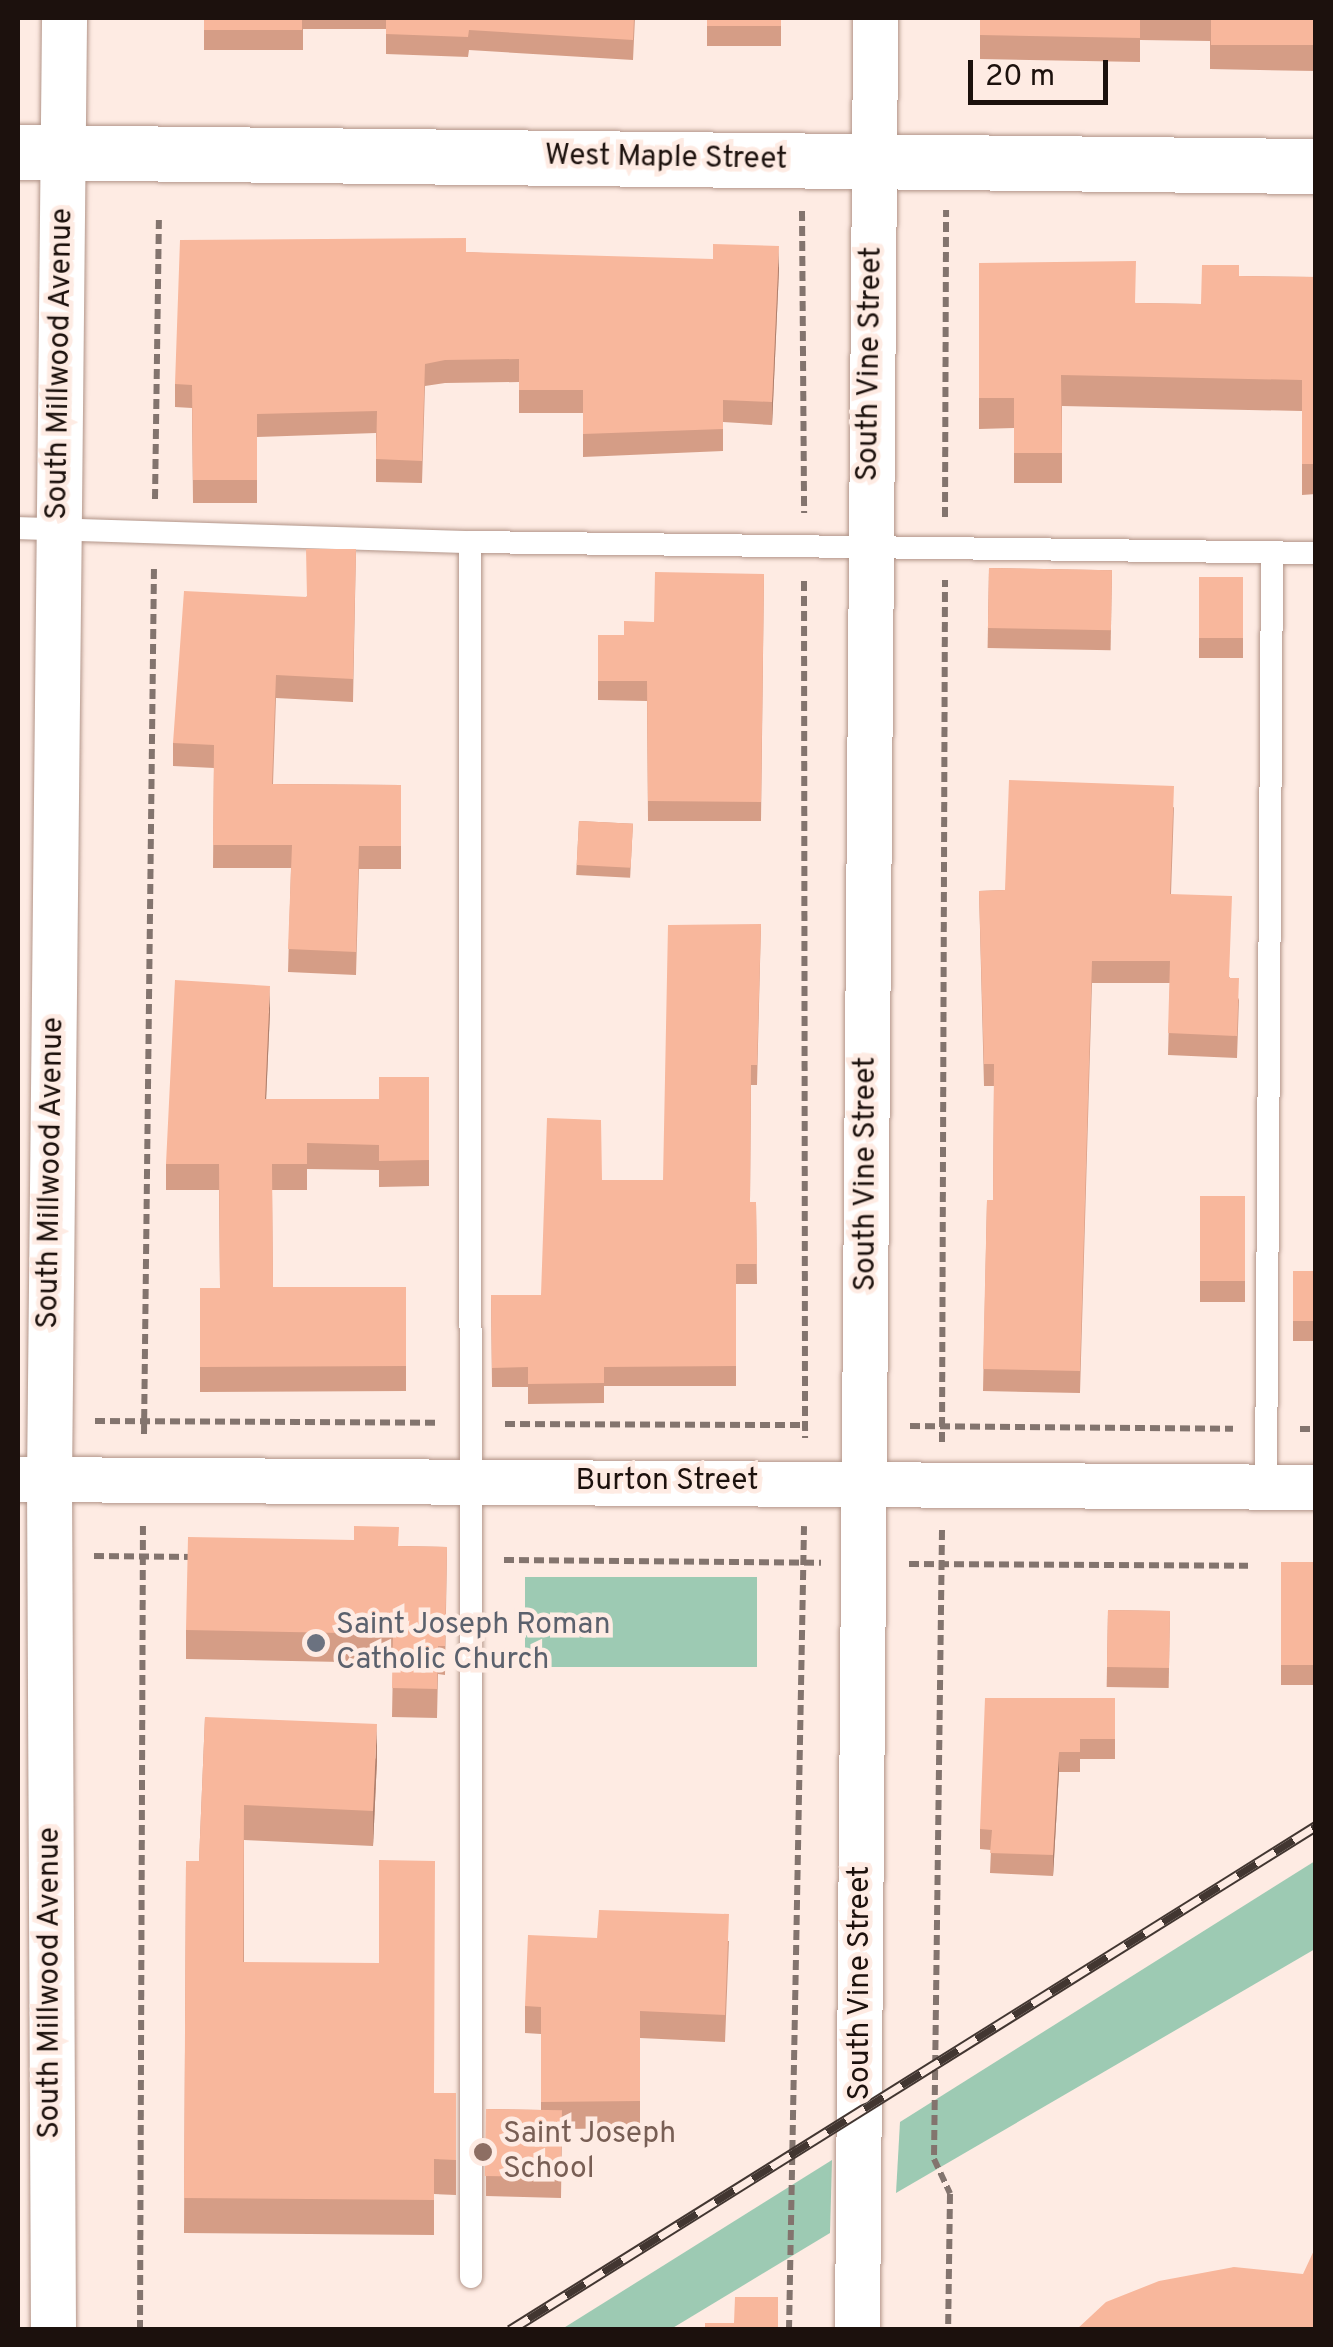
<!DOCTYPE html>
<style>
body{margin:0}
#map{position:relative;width:1333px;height:2347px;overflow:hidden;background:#feebe3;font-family:Overpass,sans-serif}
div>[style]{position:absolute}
.green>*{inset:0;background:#9dcab3;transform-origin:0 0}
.path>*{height:6px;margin-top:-3px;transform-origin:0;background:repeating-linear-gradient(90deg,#83746e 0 10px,transparent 0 15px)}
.roads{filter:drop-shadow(0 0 2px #b29589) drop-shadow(0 0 2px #b29589)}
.lane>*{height:22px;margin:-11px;padding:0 11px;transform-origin:11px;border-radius:11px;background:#fff}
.street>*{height:45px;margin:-22.5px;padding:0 22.5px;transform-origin:22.5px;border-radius:22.5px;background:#fff}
.secondary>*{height:55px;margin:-27.5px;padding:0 27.5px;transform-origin:27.5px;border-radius:27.5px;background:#fff}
.rail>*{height:11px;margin-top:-5.5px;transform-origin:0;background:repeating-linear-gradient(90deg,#feebe3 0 22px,#423631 0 44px);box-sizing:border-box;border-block:2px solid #423631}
.wall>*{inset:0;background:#d59d86;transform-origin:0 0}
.shaded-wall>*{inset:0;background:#ae806d}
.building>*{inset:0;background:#f8b79c;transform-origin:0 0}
.dots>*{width:28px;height:28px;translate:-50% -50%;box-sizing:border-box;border:5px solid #feebe3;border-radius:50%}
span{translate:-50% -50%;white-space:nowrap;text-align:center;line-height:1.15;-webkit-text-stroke:9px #feebe3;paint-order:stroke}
.street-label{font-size:30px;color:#1c110d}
.worship-label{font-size:30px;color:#5b616d}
.left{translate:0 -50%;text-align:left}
.education-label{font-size:30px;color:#785e54}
.frame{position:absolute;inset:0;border:20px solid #1c110d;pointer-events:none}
.scale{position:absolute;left:968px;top:60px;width:140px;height:45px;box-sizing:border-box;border:5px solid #1c110d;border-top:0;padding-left:12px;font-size:30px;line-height:35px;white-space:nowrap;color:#1c110d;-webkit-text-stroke:8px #feebe3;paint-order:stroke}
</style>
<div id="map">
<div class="green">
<i style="left:525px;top:1577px;width:232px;height:90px"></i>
<i style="clip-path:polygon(1315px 1861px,1315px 1949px,896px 2193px,900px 2122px)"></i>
<i style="clip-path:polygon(832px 2160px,830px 2233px,671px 2329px,562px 2329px)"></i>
</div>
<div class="path">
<i style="left:802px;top:211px;width:302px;rotate:89.6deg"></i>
<i style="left:155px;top:499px;width:279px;rotate:-89.2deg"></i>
<i style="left:945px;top:517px;width:307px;rotate:-89.8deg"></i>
<i style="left:804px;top:581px;width:857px;rotate:89.93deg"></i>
<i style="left:95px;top:1421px;width:343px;rotate:0.3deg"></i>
<i style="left:505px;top:1424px;width:303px;rotate:0.2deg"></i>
<i style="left:910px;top:1426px;width:323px;rotate:0.5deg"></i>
<i style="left:1300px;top:1429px;width:16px"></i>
<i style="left:144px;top:1434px;width:868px;rotate:-89.34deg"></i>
<i style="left:942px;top:1442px;width:862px;rotate:-89.8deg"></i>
<i style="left:942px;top:1530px;width:629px;rotate:90.73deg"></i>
<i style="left:934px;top:2159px;width:38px;rotate:65deg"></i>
<i style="left:950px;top:2194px;width:136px;rotate:90.8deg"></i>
<i style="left:94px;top:1556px;width:102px;rotate:0.6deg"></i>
<i style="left:504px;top:1560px;width:317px;rotate:0.5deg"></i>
<i style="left:909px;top:1564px;width:339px;rotate:0.3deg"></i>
<i style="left:140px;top:2330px;width:804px;rotate:-89.79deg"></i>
<i style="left:789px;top:2330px;width:804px;rotate:-88.93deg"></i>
</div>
<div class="roads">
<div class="lane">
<i style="left:18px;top:528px;width:452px;rotate:1.8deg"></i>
<i style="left:1266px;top:1487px;width:935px;rotate:-89.63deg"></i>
<i style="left:471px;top:2277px;width:1735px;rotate:-90.03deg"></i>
<i style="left:470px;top:542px;width:846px;rotate:0.74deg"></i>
</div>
<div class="street">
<i style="left:19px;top:1479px;width:1297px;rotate:0.35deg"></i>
<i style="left:53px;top:2330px;width:851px;rotate:-90.27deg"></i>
<i style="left:49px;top:1479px;width:1461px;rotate:-89.41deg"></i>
<i style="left:857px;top:2330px;width:2312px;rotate:-89.55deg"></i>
</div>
<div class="secondary">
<i style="left:18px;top:152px;width:1298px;rotate:0.62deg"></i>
</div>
</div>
<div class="rail">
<i style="left:510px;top:2330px;width:951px;rotate:-32.02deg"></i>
</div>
<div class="wall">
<i style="clip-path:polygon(204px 18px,635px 18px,633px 60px,469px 50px,468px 57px,386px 54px,386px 29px,303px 29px,303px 50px,204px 50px)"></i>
<i style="left:707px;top:18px;width:74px;height:28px"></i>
<i style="clip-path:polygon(980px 18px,1316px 18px,1316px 71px,1210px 69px,1210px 41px,1140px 40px,1140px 62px,980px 59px)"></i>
<i style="clip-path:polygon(466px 252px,779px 269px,772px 425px,723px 422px,723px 451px,583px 457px,583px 413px,519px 413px,519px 382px,445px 383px,425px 386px,422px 483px,376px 482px,376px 433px,257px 437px,257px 503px,193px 503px,192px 408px,175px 407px,175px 384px)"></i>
<i style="clip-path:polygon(979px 263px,1136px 303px,1201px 304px,1239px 276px,1316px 277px,1316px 494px,1302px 495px,1302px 411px,1062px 406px,1062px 483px,1014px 483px,1014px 428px,979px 429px)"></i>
<i style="clip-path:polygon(356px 549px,353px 702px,276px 698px,273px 784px,401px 785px,401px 869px,359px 869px,356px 975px,288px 972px,291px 868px,213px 868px,214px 768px,173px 766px,173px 743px,306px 597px)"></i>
<i style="left:989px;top:568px;width:123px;height:80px;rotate:1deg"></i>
<i style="clip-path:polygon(764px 574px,761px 821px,648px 821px,647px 701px,598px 700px,598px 635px,624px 635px)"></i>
<i style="left:1199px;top:577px;width:44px;height:81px"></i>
<i style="clip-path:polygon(1174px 807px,1171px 894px,1230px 978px,1239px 1000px,1237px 1058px,1168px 1055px,1170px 983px,1092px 983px,1080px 1393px,983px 1391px,987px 1200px,993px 1200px,994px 1086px,984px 1086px,979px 891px,1005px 890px)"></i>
<i style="left:579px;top:821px;width:54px;height:54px;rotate:3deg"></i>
<i style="clip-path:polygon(761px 924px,757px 1085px,751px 1085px,750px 1202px,756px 1202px,757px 1284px,736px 1284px,736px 1386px,604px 1386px,604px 1403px,528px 1404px,528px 1387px,492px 1387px,491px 1295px,541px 1295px,602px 1180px,663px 1180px)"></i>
<i style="clip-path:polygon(270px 1011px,266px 1099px,379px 1099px,429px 1077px,429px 1186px,379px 1187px,379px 1170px,307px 1169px,307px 1190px,272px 1190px,273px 1287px,406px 1287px,406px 1391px,200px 1392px,200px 1288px,220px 1288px,219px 1190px,166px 1190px,166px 1164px)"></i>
<i style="left:1200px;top:1196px;width:45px;height:106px"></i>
<i style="left:1293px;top:1271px;width:23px;height:70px"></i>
<i style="clip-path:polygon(399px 1546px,447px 1547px,445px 1675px,438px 1674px,437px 1718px,392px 1717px,393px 1663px,186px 1659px,186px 1630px)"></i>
<i style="left:1281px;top:1562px;width:35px;height:123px"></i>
<i style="left:1108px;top:1610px;width:62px;height:77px;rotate:1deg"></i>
<i style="clip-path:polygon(1115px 1698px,1115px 1759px,1080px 1759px,1080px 1772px,1059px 1772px,1053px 1876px,990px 1873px,991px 1850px,980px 1849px,980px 1829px)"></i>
<i style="clip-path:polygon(205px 1717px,377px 1759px,373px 1846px,244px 1840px,244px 1962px,434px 2093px,456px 2093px,456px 2195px,434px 2194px,434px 2235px,184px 2233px,186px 1861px,199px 1861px)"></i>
<i style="clip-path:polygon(597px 1938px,729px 1941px,725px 2042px,640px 2038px,640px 2128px,562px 2129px,561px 2198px,486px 2196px,486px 2109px,541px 2110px,541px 2034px,525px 2033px,525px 2006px)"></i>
</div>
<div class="shaded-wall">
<i style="clip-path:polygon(779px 246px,779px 269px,772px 425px,772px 402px)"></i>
<i style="clip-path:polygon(270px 986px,270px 1011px,265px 1125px,265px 1099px)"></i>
<i style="clip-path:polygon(377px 1724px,377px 1759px,373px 1846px,373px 1811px)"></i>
<i style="clip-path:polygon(1059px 1752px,1059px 1772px,1053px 1876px,1053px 1855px)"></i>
</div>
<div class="building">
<i style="left:204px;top:18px;width:98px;height:12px"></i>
<i style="clip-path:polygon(386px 18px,634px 18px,633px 40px,469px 30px,468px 37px,386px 34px)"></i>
<i style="left:707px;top:18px;width:74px;height:8px"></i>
<i style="clip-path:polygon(980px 18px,1140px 18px,1140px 38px,980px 35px)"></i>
<i style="left:1211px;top:18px;width:105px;height:27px"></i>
<i style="clip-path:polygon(466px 238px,466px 252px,713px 259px,713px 244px,779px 246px,772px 402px,723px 400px,723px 429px,583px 434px,583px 390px,519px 390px,519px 359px,445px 360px,425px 364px,422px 461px,376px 459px,377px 411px,257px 414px,257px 480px,193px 480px,192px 385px,175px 384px,180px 240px)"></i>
<i style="clip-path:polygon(1136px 261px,1135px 303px,1201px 304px,1202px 265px,1239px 265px,1239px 276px,1316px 277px,1316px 464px,1302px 464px,1302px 380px,1061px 375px,1062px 453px,1014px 453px,1014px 398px,979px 398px,979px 263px)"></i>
<i style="clip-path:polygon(306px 549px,356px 549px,353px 679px,276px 675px,272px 784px,401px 785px,401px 846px,359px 846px,356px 952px,288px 949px,292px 845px,213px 845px,214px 745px,173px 743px,184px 591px,307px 597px)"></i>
<i style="left:989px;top:568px;width:123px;height:60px;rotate:1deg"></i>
<i style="clip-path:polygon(655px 572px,764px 574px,761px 802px,648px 801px,647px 681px,598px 681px,598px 635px,624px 635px,624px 621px,654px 622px)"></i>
<i style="left:1199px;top:577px;width:44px;height:61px"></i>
<i style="clip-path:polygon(1009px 780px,1174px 786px,1170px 894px,1232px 896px,1229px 978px,1239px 978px,1237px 1036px,1168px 1033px,1170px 961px,1092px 961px,1080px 1371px,983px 1369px,987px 1200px,993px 1200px,994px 1064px,984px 1064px,979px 891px,1005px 890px)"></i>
<i style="left:579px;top:821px;width:54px;height:44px;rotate:3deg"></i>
<i style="clip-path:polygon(761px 924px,757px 1065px,751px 1065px,750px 1202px,756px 1202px,757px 1264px,736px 1264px,736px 1366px,604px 1367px,604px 1383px,528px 1384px,528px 1367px,492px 1368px,491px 1295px,541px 1295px,547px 1118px,601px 1120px,602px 1180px,663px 1180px,668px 925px)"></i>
<i style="clip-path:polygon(175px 980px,270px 986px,265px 1099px,379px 1099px,379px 1077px,429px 1077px,429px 1160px,379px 1161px,379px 1145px,307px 1143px,307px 1164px,272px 1164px,273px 1287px,406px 1287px,406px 1366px,200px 1367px,200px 1288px,220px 1288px,219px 1164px,166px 1164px)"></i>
<i style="left:1200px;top:1196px;width:45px;height:85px"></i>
<i style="left:1293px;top:1271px;width:23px;height:50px"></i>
<i style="clip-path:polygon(354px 1526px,399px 1527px,398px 1546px,447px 1547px,445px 1646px,438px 1646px,437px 1689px,392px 1688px,393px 1634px,186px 1630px,188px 1537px,354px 1540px)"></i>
<i style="left:1281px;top:1562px;width:35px;height:103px"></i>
<i style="left:1108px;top:1610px;width:62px;height:57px;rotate:1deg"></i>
<i style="clip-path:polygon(985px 1698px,1115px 1698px,1115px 1739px,1080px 1739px,1080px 1752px,1059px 1752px,1053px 1855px,990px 1853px,992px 1830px,980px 1829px)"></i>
<i style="clip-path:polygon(205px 1717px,377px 1724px,373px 1811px,244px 1805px,243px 1962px,379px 1963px,379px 1860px,435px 1861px,434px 2093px,456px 2093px,456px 2160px,434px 2159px,434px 2200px,184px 2198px,186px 1861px,199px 1861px)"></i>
<i style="clip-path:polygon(599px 1910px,729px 1914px,725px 2015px,640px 2011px,640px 2101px,541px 2102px,541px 2007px,525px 2006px,528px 1935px,597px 1938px)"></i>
<i style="left:486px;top:2109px;width:76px;height:67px;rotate:1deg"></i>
<i style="clip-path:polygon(1316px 2246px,1316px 2330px,1076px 2330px,1106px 2302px,1159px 2281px,1234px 2267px,1303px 2274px)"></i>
<i style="clip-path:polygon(735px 2297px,778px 2297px,778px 2330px,705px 2330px,705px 2323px,734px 2323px)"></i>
</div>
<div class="dots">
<i style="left:316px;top:1643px;background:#6b7280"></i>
<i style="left:483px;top:2152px;background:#8d6e63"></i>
</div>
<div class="street-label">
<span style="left:666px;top:159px;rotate:1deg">West Maple Street</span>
<span style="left:61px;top:364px;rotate:-89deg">South Millwood Avenue</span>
<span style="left:871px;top:364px;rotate:-89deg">South Vine Street</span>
<span style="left:52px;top:1173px;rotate:-89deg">South Millwood Avenue</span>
<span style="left:867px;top:1174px;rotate:-90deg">South Vine Street</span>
<span style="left:667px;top:1482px">Burton Street</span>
<span style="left:51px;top:1983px;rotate:-90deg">South Millwood Avenue</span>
<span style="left:861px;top:1983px;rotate:-90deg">South Vine Street</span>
</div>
<div class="worship-label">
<span class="left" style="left:336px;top:1643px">Saint Joseph Roman<br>Catholic Church</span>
</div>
<div class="education-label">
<span class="left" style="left:503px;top:2152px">Saint Joseph<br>School</span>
</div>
<div class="frame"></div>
<div class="scale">20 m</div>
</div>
